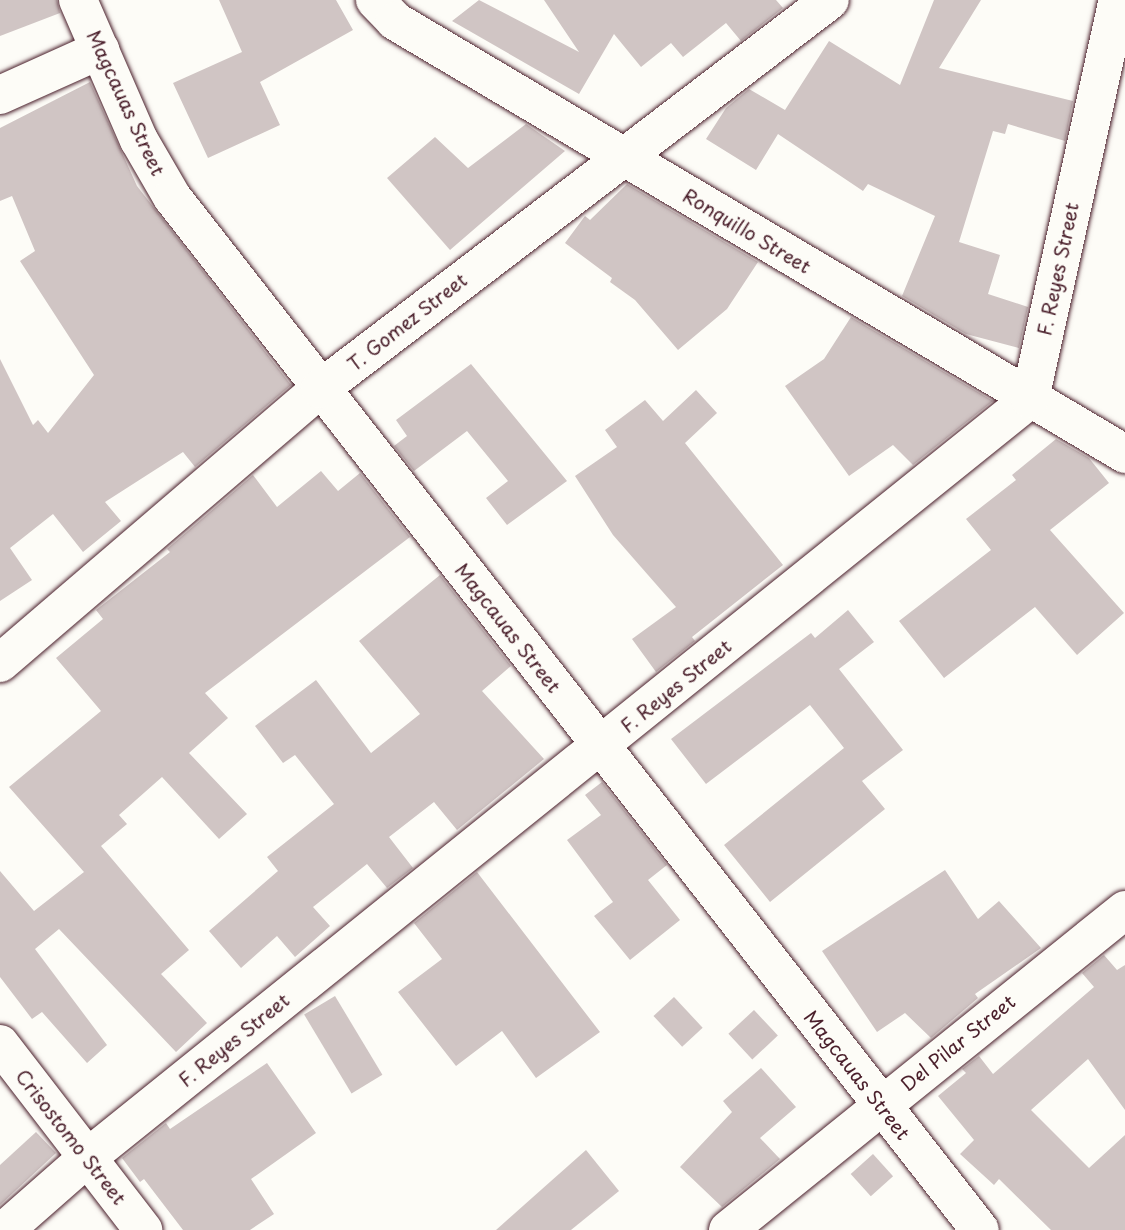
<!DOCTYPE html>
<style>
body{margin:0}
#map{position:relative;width:1125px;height:1230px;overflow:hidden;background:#fdfcf7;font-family:"Playpen Sans",sans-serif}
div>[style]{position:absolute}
.building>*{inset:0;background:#d0c5c4;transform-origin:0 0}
.roads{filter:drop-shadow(0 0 2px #4a1f2b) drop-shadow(0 0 2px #4a1f2b)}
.minor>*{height:38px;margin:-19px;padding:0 19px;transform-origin:19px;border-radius:19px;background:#fdfcf7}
span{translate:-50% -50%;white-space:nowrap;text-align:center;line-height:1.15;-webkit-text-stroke:5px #fdfcf7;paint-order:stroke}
.street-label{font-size:19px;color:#4a1f2b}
</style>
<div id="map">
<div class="building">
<i style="clip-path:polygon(0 0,57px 0,60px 13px,0 36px)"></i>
<i style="clip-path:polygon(219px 0,336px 0,353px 30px,260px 82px,280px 125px,208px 158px,173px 83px,242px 52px)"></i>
<i style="clip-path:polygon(479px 0,579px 52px,544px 0,776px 0,783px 8px,741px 41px,726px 23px,683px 57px,671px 43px,641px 67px,614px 34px,579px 94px,452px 21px)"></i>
<i style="clip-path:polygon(934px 0,981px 0,939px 68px,1073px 101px,1065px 141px,1008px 124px,1005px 134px,993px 131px,959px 242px,1000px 255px,988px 294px,1028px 307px,1019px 348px,966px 334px,902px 296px,935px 216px,868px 184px,863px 191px,778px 134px,756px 170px,706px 139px,726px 108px,749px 89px,785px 110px,829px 41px,900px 85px)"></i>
<i style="clip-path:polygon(90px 82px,137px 186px,291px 385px,195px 467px,183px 452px,105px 502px,121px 521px,83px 552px,53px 514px,10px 548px,32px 580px,0 601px,0 359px,33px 425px,38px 420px,48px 433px,94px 375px,20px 261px,35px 251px,12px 196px,0 201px,0 128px)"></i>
<i style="clip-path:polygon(526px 124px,565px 151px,450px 250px,387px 178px,435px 137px,468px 168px)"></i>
<i style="clip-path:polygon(627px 184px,758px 262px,727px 309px,678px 350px,635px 300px,610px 282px,612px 278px,565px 243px,585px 216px,590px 220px)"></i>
<i style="clip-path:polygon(851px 317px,993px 401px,913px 465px,893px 445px,849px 476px,785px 386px,824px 359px)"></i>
<i style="clip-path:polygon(471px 364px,567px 481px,507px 525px,486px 498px,508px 481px,467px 431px,414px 471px,394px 446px,407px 436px,396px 420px)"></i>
<i style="clip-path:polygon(696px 390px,717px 413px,685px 443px,783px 565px,692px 637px,695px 641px,656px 672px,632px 639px,676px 607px,613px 535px,575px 476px,617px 447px,605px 430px,645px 400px,663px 421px)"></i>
<i style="clip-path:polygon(1056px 439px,1089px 458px,1109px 483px,1050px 530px,1124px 613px,1077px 655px,1035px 607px,944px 678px,899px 621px,991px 550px,966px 519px,1016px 480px,1012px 475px)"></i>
<i style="clip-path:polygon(321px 471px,338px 491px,360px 473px,410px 537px,205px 693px,228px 718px,189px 753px,247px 814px,219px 839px,162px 777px,119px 815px,127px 824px,101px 846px,189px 950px,161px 974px,207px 1023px,176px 1052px,59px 929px,35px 949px,107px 1045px,87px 1063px,42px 1012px,32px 1019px,0 977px,0 871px,34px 911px,84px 872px,9px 787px,101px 711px,56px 658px,103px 619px,96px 610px,170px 552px,167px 549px,253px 475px,277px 507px)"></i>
<i style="clip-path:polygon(440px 575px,511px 666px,482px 691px,544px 759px,457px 830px,434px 802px,389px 837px,413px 868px,387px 888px,367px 864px,313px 907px,330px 926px,295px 957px,277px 936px,241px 968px,209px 931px,278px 871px,267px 857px,334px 804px,295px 755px,283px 763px,255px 726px,316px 680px,371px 753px,420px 714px,359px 641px)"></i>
<i style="clip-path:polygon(848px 610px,874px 642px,839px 669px,903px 750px,862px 781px,885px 809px,770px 902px,724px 845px,844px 748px,810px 705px,706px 784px,671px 739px,811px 633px,815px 638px)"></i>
<i style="clip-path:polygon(602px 782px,667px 865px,648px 880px,680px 920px,630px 960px,594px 916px,613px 902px,567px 840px,601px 815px,585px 795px)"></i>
<i style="clip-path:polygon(945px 870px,978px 919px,999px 901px,1041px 948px,975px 994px,978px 998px,931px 1038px,905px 1013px,877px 1032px,822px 951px)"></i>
<i style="clip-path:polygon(477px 872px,600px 1032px,536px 1078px,502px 1031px,456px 1066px,398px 992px,442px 959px,414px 923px)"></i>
<i style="clip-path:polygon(1104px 955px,1117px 970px,1125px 965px,1125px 1110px,1088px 1059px,1031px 1110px,1089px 1168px,1125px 1135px,1125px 1230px,1051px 1230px,999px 1179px,994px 1185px,960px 1154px,974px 1140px,938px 1096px,966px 1073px,962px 1069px,979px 1056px,993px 1074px,1094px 987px,1082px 973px)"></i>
<i style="left:335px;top:996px;width:92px;height:36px;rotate:59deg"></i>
<i style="left:674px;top:997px;width:42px;height:28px;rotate:47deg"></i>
<i style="left:754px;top:1010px;width:35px;height:35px;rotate:47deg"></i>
<i style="clip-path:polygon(267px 1063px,316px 1133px,251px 1179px,274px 1214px,250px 1230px,183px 1230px,144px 1179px,140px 1182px,122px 1158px,166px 1123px,170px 1129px)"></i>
<i style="clip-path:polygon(761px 1068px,796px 1107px,760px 1138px,780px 1159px,722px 1207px,680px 1167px,732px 1112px,723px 1101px)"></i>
<i style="clip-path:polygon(36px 1132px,56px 1153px,0 1205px,0 1165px)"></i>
<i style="clip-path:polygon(586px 1150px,619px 1191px,571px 1230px,496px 1230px)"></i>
<i style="left:873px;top:1154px;width:30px;height:30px;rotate:48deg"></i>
</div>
<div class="roads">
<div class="minor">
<i style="left:78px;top:0;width:153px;rotate:66.5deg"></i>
<i style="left:139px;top:140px;width:66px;rotate:59.9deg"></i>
<i style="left:172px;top:197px;width:1311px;rotate:51.97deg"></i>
<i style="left:375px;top:0;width:29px;rotate:46deg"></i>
<i style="left:395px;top:21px;width:849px;rotate:30.67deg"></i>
<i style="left:0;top:95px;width:110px;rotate:-24.2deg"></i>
<i style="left:0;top:663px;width:421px;rotate:-40.6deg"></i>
<i style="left:320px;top:389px;width:641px;rotate:-37.33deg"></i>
<i style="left:0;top:1044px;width:235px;rotate:52.4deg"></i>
<i style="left:5px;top:1230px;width:109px;rotate:-41.3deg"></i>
<i style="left:87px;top:1158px;width:1211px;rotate:-38.83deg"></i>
<i style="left:1030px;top:399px;width:409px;rotate:-77.6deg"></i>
<i style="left:728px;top:1230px;width:510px;rotate:-38.87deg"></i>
</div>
</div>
<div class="street-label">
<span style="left:126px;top:103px;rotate:65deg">Magcauas Street</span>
<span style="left:747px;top:231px;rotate:31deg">Ronquillo Street</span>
<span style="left:1058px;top:269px;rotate:-78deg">F. Reyes Street</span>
<span style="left:407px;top:322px;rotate:-38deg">T. Gomez Street</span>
<span style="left:508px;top:628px;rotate:52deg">Magcauas Street</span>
<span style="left:676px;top:686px;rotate:-39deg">F. Reyes Street</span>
<span style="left:234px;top:1040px;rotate:-39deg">F. Reyes Street</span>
<span style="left:958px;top:1043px;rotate:-39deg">Del Pilar Street</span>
<span style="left:857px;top:1075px;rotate:52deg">Magcauas Street</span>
<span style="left:71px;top:1137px;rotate:52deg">Crisostomo Street</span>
</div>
</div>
